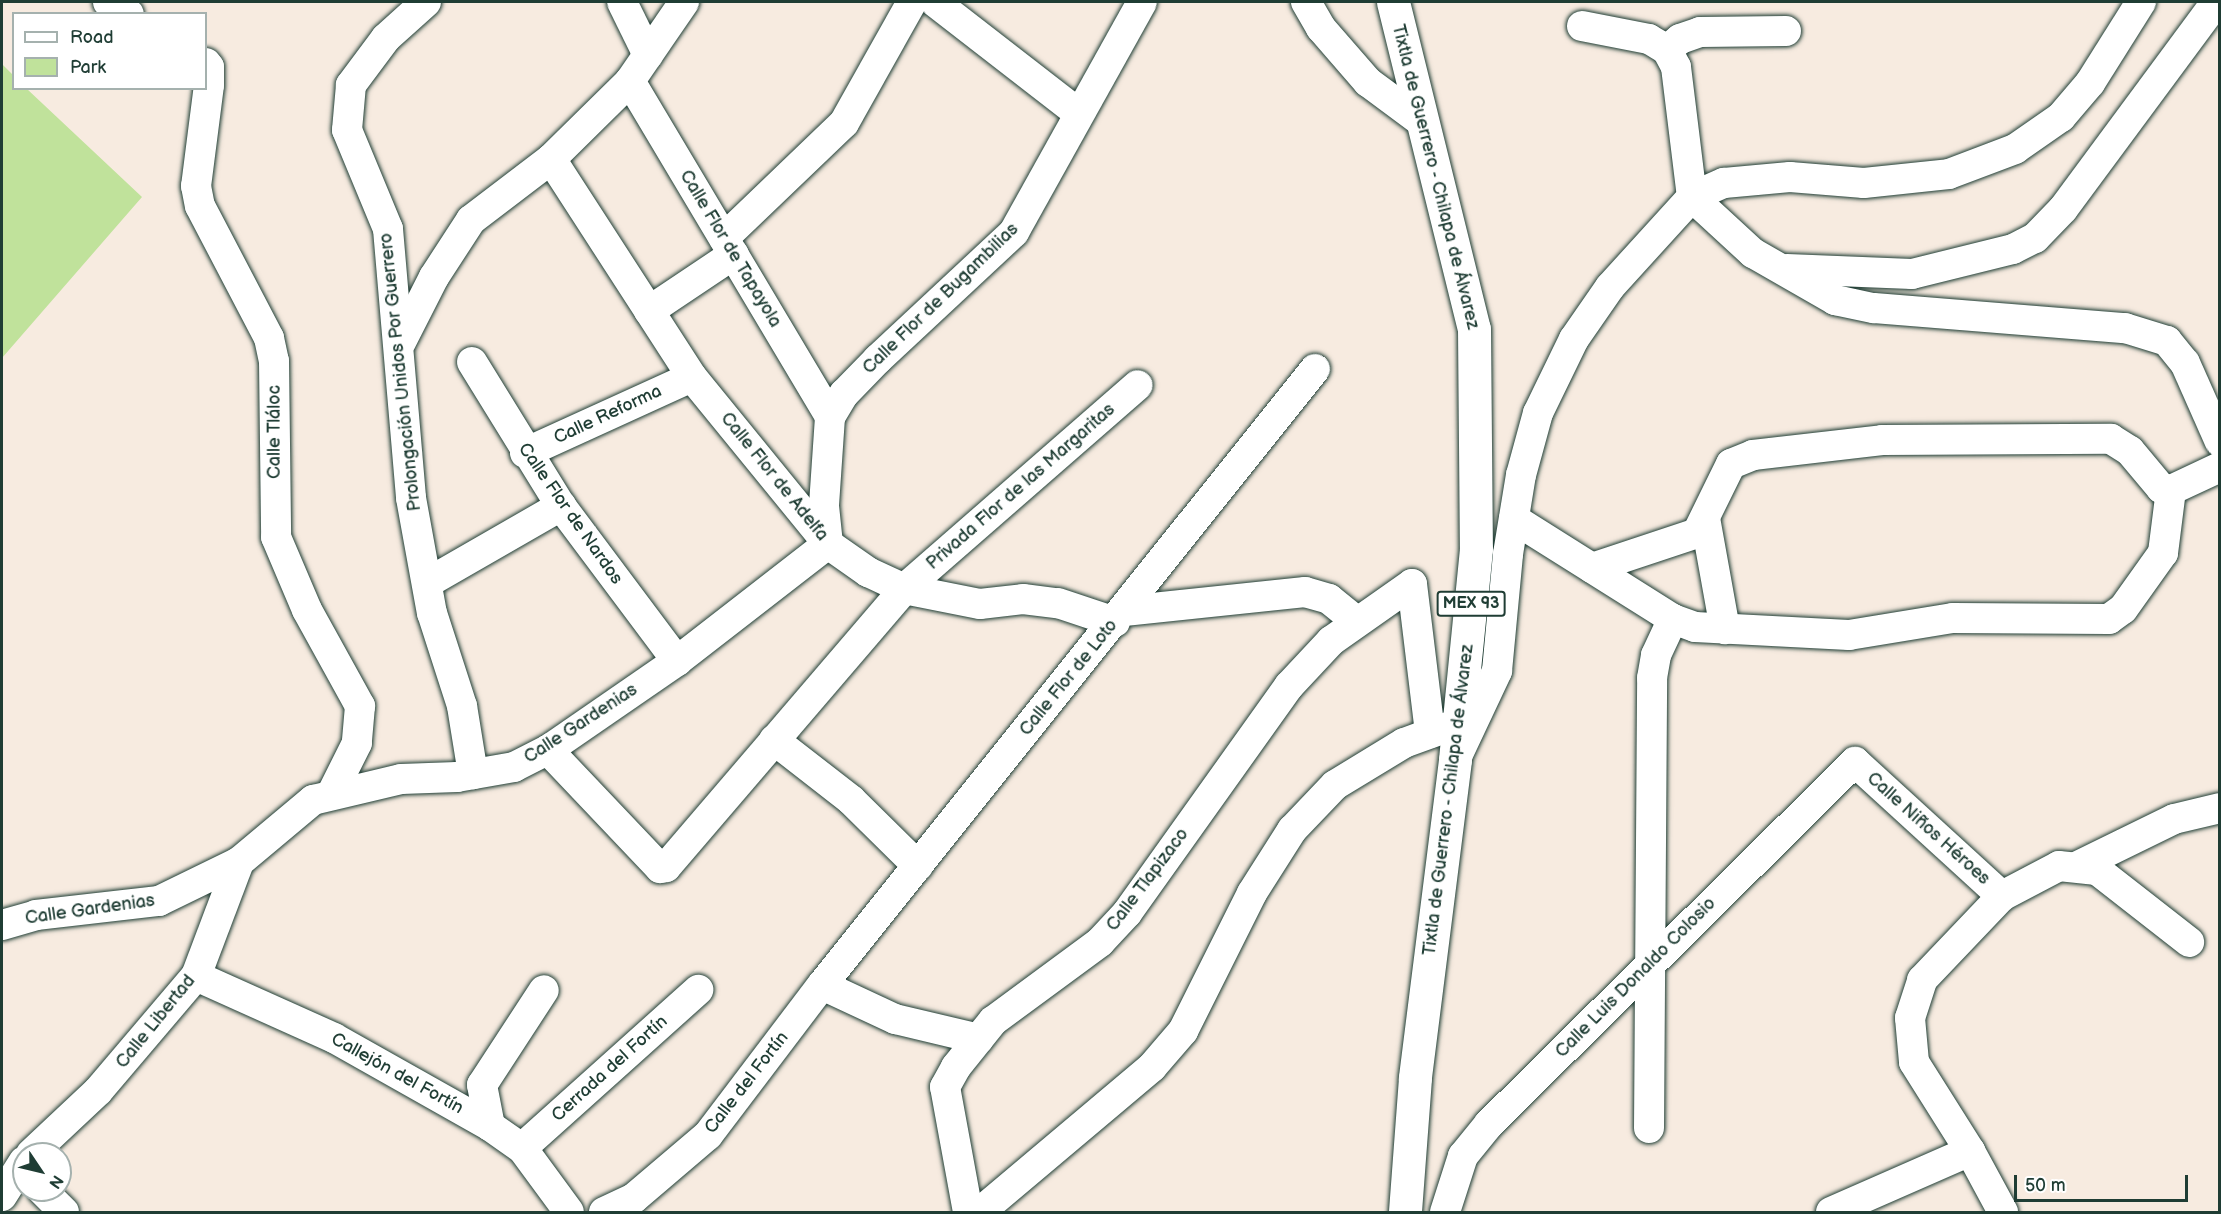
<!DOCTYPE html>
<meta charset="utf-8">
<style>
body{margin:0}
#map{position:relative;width:2221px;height:1214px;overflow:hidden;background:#f7ebe0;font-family:"Balsamiq Sans",sans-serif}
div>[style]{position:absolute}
.green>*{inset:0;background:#c0e29b}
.roads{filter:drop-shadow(0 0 2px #1f3d34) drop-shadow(0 0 2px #1f3d34)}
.minor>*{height:30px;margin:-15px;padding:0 15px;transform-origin:15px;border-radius:15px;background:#fff}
.major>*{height:33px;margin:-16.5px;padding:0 16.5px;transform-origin:16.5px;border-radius:16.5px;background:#fff}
span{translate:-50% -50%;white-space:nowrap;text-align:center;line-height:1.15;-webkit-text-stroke:6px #fff;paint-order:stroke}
.shield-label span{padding:2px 4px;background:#fff;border:2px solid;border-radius:4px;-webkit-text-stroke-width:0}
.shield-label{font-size:16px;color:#1f3d34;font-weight:700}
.street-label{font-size:18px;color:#1f3d34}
.frame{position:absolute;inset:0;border:3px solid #1f3d34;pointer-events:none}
.legend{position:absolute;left:12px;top:12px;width:195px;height:78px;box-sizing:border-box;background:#fff;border:2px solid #a5b1ae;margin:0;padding:8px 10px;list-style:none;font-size:18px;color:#1f3d34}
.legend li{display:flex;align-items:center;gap:12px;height:30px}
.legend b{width:30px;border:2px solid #a5b1ae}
.north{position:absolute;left:12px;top:1142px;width:60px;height:60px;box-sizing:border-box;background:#fff;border:2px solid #a5b1ae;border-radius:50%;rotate:125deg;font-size:16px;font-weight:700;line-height:24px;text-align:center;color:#1f3d34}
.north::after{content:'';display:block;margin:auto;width:21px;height:27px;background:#1f3d34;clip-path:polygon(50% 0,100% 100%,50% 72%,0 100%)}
.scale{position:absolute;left:2014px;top:1175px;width:174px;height:27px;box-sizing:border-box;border:3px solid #1f3d34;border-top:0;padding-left:8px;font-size:18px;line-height:21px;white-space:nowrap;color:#1f3d34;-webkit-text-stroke:4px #fff;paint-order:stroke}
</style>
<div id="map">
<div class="green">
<i style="clip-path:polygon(2px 64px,13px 75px,14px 88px,27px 89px,142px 197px,2px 358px)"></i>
</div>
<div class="roads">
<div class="minor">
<i style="left:108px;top:2px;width:24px;rotate:30deg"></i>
<i style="left:426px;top:2px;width:54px;rotate:138deg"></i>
<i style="left:386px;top:38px;width:59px;rotate:126.7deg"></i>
<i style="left:351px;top:85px;width:45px;rotate:95.1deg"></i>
<i style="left:347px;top:130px;width:107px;rotate:67.5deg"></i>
<i style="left:388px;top:229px;width:270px;rotate:85.1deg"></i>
<i style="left:411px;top:498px;width:117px;rotate:79.7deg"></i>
<i style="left:432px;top:613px;width:98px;rotate:72.1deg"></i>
<i style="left:462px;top:706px;width:69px;rotate:80.8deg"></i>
<i style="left:622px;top:2px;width:59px;rotate:63.9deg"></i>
<i style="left:935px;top:2px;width:181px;rotate:37.8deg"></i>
<i style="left:1306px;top:2px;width:30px;rotate:60deg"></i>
<i style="left:1321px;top:28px;width:72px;rotate:49deg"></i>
<i style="left:1368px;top:82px;width:67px;rotate:36.5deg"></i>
<i style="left:1582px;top:26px;width:68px;rotate:11deg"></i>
<i style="left:1649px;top:39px;width:21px;rotate:31deg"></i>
<i style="left:1667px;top:50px;width:19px;rotate:62deg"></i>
<i style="left:1676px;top:67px;width:131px;rotate:83deg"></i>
<i style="left:1692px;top:197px;width:83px;rotate:42.6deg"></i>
<i style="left:1753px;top:253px;width:95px;rotate:29.8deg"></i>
<i style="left:1835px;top:300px;width:40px;rotate:12deg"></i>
<i style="left:1874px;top:308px;width:252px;rotate:4.6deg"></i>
<i style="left:2125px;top:328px;width:44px;rotate:17.2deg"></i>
<i style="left:2167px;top:341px;width:28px;rotate:51deg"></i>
<i style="left:2185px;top:363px;width:86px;rotate:66.1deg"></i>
<i style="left:1667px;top:50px;width:17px;rotate:-40deg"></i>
<i style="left:1680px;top:39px;width:21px;rotate:-19deg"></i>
<i style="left:1700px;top:32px;width:86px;rotate:-0.7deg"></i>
<i style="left:206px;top:63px;width:5px;rotate:53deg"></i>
<i style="left:209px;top:67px;width:18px;rotate:90deg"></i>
<i style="left:209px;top:85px;width:102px;rotate:97.3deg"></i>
<i style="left:196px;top:186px;width:20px;rotate:79deg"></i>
<i style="left:200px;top:206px;width:149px;rotate:62.4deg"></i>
<i style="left:269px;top:338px;width:24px;rotate:78deg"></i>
<i style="left:274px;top:361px;width:176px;rotate:89.3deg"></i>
<i style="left:276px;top:537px;width:79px;rotate:67deg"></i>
<i style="left:307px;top:610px;width:110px;rotate:61.1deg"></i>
<i style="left:360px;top:706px;width:37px;rotate:95deg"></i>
<i style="left:357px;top:743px;width:58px;rotate:116.6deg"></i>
<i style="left:630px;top:81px;width:391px;rotate:59.2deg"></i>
<i style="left:551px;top:159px;width:260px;rotate:57.1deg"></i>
<i style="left:692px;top:377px;width:215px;rotate:50.8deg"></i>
<i style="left:828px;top:544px;width:49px;rotate:35deg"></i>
<i style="left:868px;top:572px;width:40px;rotate:25deg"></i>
<i style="left:904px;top:589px;width:77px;rotate:11.2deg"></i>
<i style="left:980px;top:604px;width:43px;rotate:-6.6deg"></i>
<i style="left:1023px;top:599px;width:35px;rotate:7deg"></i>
<i style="left:1058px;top:603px;width:60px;rotate:18.4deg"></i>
<i style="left:724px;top:238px;width:166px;rotate:-43.8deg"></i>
<i style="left:844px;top:123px;width:139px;rotate:-60.7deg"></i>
<i style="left:1787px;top:269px;width:125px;rotate:2.3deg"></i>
<i style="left:1912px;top:274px;width:104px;rotate:-13.9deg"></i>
<i style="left:2013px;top:249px;width:25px;rotate:-27deg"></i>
<i style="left:2035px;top:238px;width:40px;rotate:-46deg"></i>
<i style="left:2063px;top:209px;width:257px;rotate:-53.5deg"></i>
<i style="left:649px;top:311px;width:102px;rotate:-33.8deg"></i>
<i style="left:401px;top:342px;width:73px;rotate:-63.1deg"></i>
<i style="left:434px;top:277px;width:68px;rotate:-57deg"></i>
<i style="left:471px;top:220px;width:101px;rotate:-37.3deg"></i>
<i style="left:551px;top:159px;width:111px;rotate:-44.6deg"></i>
<i style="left:630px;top:81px;width:96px;rotate:-55.6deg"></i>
<i style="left:472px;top:362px;width:169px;rotate:58.3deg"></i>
<i style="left:561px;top:506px;width:194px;rotate:53.2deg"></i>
<i style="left:525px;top:453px;width:183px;rotate:-24.5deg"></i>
<i style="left:1705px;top:518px;width:113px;rotate:79.8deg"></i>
<i style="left:1514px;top:519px;width:188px;rotate:32.2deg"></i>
<i style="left:1673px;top:619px;width:23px;rotate:20deg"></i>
<i style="left:1695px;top:627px;width:154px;rotate:3deg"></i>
<i style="left:1849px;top:635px;width:105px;rotate:-9.3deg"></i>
<i style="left:1953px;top:618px;width:156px;rotate:0.4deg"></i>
<i style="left:2109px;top:619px;width:17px;rotate:-36deg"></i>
<i style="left:2123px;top:609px;width:69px;rotate:-54.5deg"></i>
<i style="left:2163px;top:553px;width:64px;rotate:-82.8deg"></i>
<i style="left:1592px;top:568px;width:111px;rotate:-18.4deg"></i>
<i style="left:1697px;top:533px;width:77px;rotate:-63.8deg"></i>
<i style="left:1731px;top:464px;width:24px;rotate:-22deg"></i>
<i style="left:1753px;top:455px;width:130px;rotate:-6.6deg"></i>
<i style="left:1882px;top:440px;width:229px;rotate:-0.3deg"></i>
<i style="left:2111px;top:439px;width:22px;rotate:32deg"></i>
<i style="left:2130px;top:451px;width:48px;rotate:50deg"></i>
<i style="left:2161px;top:488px;width:10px;rotate:11deg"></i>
<i style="left:2171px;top:490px;width:54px;rotate:-25.1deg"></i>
<i style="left:427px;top:583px;width:155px;rotate:-29.9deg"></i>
<i style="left:1124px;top:611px;width:182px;rotate:-6deg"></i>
<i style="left:1305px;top:592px;width:25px;rotate:16deg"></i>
<i style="left:1329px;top:599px;width:35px;rotate:39deg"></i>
<i style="left:774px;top:740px;width:98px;rotate:37.9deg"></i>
<i style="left:851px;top:800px;width:94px;rotate:44.6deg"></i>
<i style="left:548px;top:750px;width:163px;rotate:46.5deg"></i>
<i style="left:660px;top:868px;width:6px;rotate:-9deg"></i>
<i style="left:666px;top:867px;width:366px;rotate:-49.4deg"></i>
<i style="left:904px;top:589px;width:310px;rotate:-41.1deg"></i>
<i style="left:1458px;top:754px;width:92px;rotate:-64.8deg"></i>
<i style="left:1497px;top:671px;width:118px;rotate:-84.6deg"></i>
<i style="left:1508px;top:554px;width:80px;rotate:-80.7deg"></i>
<i style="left:1521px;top:475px;width:64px;rotate:-74.7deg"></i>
<i style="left:1538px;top:413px;width:82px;rotate:-64.1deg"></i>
<i style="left:1574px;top:339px;width:63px;rotate:-55.3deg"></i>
<i style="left:1610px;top:287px;width:122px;rotate:-47.7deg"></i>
<i style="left:1692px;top:197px;width:35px;rotate:-24deg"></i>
<i style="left:1724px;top:183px;width:66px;rotate:-5.2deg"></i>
<i style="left:1790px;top:177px;width:74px;rotate:4.6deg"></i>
<i style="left:1864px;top:183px;width:85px;rotate:-6deg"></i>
<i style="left:1949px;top:174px;width:71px;rotate:-20.7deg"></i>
<i style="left:2015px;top:149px;width:56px;rotate:-34.8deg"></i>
<i style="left:2061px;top:117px;width:45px;rotate:-49.5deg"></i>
<i style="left:2090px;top:83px;width:96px;rotate:-57.8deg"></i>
<i style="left:2078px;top:866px;width:107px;rotate:-26.1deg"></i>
<i style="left:2174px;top:819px;width:47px;rotate:-13.4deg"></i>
<i style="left:2px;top:925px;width:35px;rotate:-16deg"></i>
<i style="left:36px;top:915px;width:124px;rotate:-6.5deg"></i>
<i style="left:159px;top:901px;width:89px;rotate:-26deg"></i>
<i style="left:239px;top:862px;width:97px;rotate:-40deg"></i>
<i style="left:313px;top:800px;width:90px;rotate:-13.4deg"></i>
<i style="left:401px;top:779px;width:56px;rotate:-2deg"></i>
<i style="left:457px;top:777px;width:58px;rotate:-10deg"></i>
<i style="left:514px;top:767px;width:38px;rotate:-27deg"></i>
<i style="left:548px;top:750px;width:157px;rotate:-34.6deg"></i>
<i style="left:677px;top:661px;width:191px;rotate:-37.8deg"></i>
<i style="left:828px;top:544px;width:39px;rotate:-96deg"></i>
<i style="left:824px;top:505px;width:88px;rotate:-86.1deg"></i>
<i style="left:830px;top:417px;width:27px;rotate:-59deg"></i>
<i style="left:844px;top:394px;width:49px;rotate:-45.8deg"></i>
<i style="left:878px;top:359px;width:186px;rotate:-43deg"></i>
<i style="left:1014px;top:232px;width:263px;rotate:-60.9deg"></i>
<i style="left:196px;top:976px;width:151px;rotate:24.2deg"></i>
<i style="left:334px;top:1038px;width:179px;rotate:29.4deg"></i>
<i style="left:490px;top:1126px;width:39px;rotate:35deg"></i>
<i style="left:522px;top:1148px;width:79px;rotate:53.7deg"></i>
<i style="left:822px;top:985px;width:81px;rotate:25deg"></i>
<i style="left:895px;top:1019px;width:86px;rotate:13.4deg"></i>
<i style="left:490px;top:1126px;width:42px;rotate:-101deg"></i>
<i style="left:482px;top:1085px;width:113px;rotate:-56.9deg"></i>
<i style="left:1649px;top:1128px;width:450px;rotate:-89.6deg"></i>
<i style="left:1652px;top:678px;width:23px;rotate:-80deg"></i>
<i style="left:1656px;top:655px;width:40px;rotate:-65deg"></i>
<i style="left:522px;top:1148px;width:237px;rotate:-41.9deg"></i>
<i style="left:31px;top:1154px;width:92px;rotate:-43.2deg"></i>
<i style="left:98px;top:1091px;width:151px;rotate:-49.6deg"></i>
<i style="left:196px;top:976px;width:122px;rotate:-69.3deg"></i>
<i style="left:42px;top:1190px;width:31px;rotate:45deg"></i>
<i style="left:2px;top:1196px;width:41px;rotate:-57.8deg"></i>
<i style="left:604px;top:1212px;width:33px;rotate:-25deg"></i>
<i style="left:634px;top:1198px;width:97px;rotate:-40.4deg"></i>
<i style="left:708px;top:1135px;width:188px;rotate:-52.8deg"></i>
<i style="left:822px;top:985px;width:789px;rotate:-51.33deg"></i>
<i style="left:968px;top:1212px;width:127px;rotate:-100.4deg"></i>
<i style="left:945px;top:1087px;width:23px;rotate:-61deg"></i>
<i style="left:956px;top:1067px;width:59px;rotate:-51.2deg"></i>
<i style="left:993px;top:1021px;width:133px;rotate:-36.4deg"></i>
<i style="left:1100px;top:942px;width:40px;rotate:-47deg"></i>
<i style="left:1127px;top:913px;width:279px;rotate:-54.5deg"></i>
<i style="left:1289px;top:686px;width:62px;rotate:-47deg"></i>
<i style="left:1331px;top:641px;width:99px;rotate:-35.1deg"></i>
<i style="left:1412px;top:584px;width:150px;rotate:83.1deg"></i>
<i style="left:980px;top:1212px;width:225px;rotate:-40.1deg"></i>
<i style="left:1152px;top:1067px;width:48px;rotate:-49.3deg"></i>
<i style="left:1183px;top:1031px;width:154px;rotate:-63.4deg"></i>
<i style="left:1252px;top:893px;width:75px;rotate:-57.6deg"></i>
<i style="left:1292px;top:830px;width:62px;rotate:-46.3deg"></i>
<i style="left:1335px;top:785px;width:81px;rotate:-31.3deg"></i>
<i style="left:1404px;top:743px;width:47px;rotate:-20deg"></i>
<i style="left:1445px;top:1212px;width:59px;rotate:-72.2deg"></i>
<i style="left:1463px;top:1156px;width:41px;rotate:-50.9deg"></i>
<i style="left:1489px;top:1124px;width:515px;rotate:-44.69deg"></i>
<i style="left:1855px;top:762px;width:199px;rotate:42.4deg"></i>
<i style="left:1831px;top:1212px;width:152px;rotate:-23.7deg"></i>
<i style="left:2003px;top:1212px;width:69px;rotate:-118.4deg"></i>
<i style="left:1970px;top:1151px;width:105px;rotate:-122.2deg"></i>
<i style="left:1914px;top:1062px;width:44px;rotate:-95.2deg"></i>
<i style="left:1910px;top:1018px;width:40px;rotate:-72deg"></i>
<i style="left:1922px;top:980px;width:116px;rotate:-46.4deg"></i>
<i style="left:2002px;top:896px;width:64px;rotate:-27.8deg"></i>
<i style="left:2059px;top:866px;width:38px;rotate:6deg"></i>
<i style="left:2097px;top:870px;width:117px;rotate:38deg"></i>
</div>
<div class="major">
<i style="left:1393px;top:2px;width:337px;rotate:76.1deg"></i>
<i style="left:1474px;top:329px;width:220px;rotate:89.5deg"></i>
<i style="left:1476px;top:549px;width:212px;rotate:95.7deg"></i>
<i style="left:1455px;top:760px;width:321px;rotate:97.2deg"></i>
<i style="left:1415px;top:1078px;width:134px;rotate:94.3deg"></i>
</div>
</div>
<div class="shield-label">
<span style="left:1471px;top:604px">MEX 93</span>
</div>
<div class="street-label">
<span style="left:1435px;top:177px;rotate:76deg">Tixtla de Guerrero - Chilapa de Álvarez</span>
<span style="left:730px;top:249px;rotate:59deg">Calle Flor de Tapayola</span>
<span style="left:941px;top:299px;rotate:-44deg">Calle Flor de Bugambilias</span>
<span style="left:401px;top:372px;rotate:-96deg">Prolongación Unidos Por Guerrero</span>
<span style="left:608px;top:415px;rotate:-25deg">Calle Reforma</span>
<span style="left:275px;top:432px;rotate:-90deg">Calle Tláloc</span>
<span style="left:774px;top:477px;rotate:51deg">Calle Flor de Adelfa</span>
<span style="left:1021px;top:487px;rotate:-41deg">Privada Flor de las Margaritas</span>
<span style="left:570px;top:514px;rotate:55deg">Calle Flor de Nardos</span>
<span style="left:1069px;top:678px;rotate:-51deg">Calle Flor de Loto</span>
<span style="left:581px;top:724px;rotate:-33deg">Calle Gardenias</span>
<span style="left:1449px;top:800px;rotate:-83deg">Tixtla de Guerrero - Chilapa de Álvarez</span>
<span style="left:1928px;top:829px;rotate:42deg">Calle Niños Héroes</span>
<span style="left:1148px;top:880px;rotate:-53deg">Calle Tlapizaco</span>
<span style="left:90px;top:910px;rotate:-8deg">Calle Gardenias</span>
<span style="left:1636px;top:978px;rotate:-45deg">Calle Luis Donaldo Colosio</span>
<span style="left:156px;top:1022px;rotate:-51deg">Calle Libertad</span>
<span style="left:610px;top:1069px;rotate:-42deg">Cerrada del Fortín</span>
<span style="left:397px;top:1074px;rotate:29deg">Callejón del Fortín</span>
<span style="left:747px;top:1083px;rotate:-52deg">Calle del Fortín</span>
</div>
<div class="frame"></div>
<ul class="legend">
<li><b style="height:8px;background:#fff"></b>Road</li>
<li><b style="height:16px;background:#c0e29b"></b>Park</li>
</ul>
<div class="north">N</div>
<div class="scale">50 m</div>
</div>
